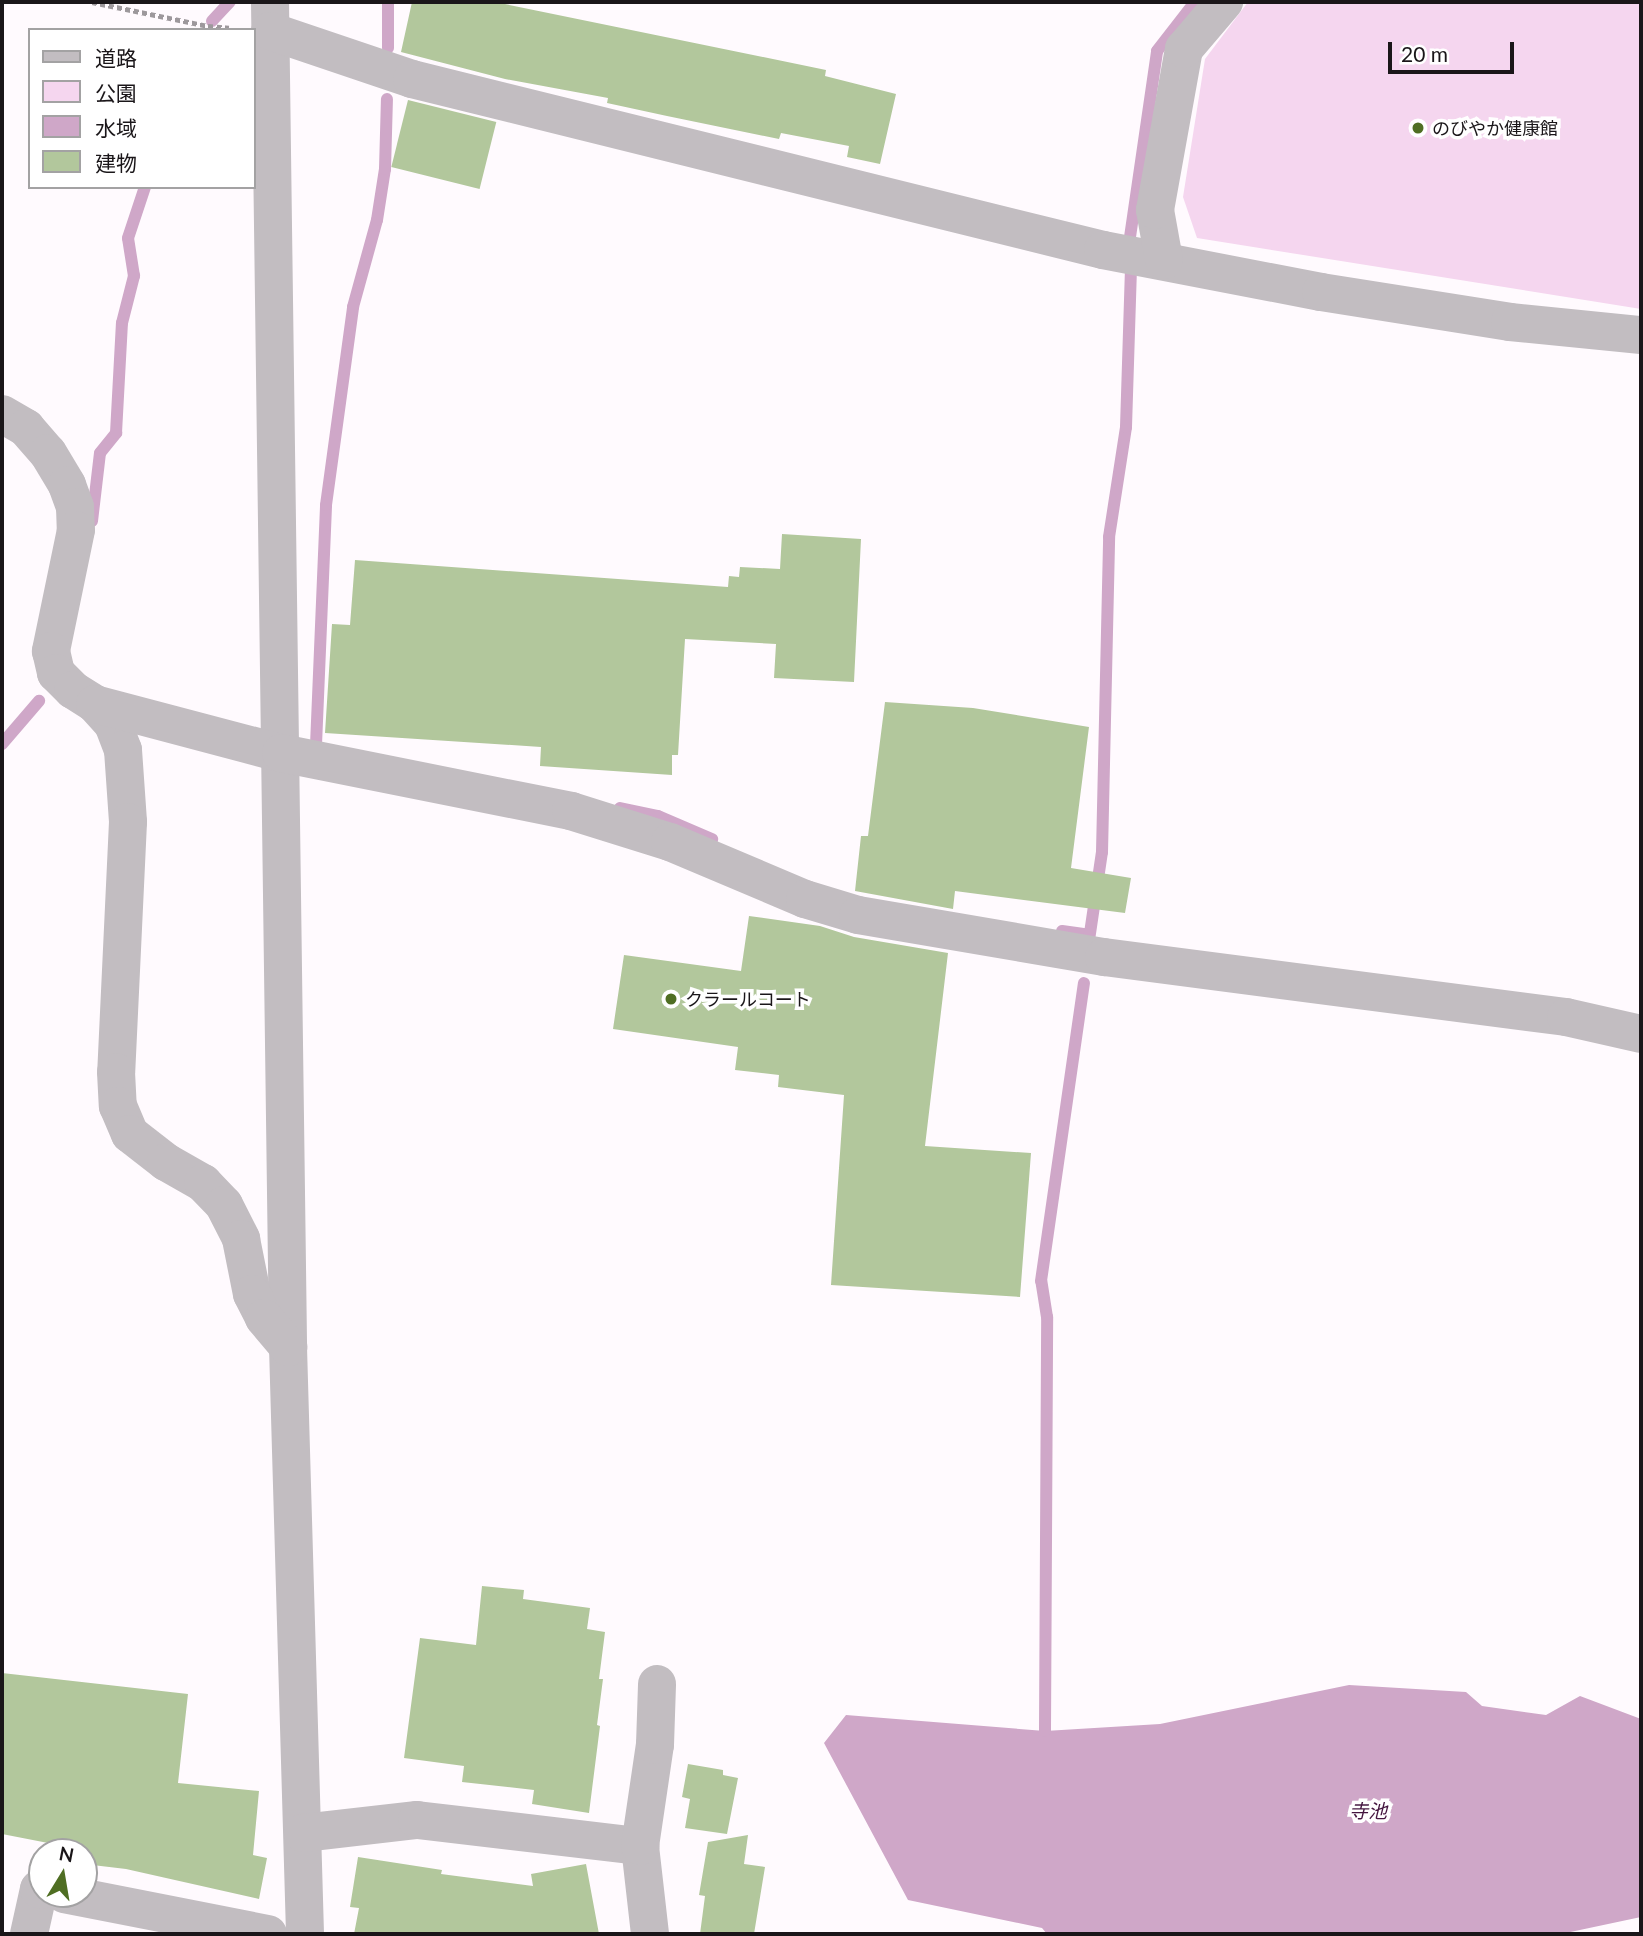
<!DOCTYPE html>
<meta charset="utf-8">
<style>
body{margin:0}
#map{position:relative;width:1643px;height:1936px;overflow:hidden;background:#fffafe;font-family:Lato,"Noto Sans JP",sans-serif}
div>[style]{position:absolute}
.green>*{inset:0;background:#f5d6ef}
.water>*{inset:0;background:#cfa7c8}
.stream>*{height:12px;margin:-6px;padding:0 6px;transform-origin:6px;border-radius:6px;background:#cfa7c8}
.building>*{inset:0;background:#b2c79c;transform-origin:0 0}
.path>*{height:4.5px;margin-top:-2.25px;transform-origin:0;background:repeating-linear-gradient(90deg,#9d989c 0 5px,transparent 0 8.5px)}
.minor>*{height:38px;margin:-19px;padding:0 19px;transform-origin:19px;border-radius:19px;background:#c2bdc1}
.dots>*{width:19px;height:19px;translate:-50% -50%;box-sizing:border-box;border:4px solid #fff;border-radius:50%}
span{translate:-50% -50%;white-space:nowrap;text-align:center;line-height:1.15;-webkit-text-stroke:7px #fff;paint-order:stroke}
.poi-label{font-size:18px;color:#1a1619}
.left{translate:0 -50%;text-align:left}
.water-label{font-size:19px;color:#44153f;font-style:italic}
.frame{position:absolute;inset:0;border:4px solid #1a1619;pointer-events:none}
.legend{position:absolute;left:28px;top:28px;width:228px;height:161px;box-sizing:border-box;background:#fff;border:2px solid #a3a2a3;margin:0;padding:9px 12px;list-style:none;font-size:21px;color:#1a1619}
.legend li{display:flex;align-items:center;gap:14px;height:35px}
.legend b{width:35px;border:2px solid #a3a2a3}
.north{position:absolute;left:28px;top:1838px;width:70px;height:70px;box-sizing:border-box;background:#fff;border:2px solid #a3a2a3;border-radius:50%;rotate:11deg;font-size:19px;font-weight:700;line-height:28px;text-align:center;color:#1a1619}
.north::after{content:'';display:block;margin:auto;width:24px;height:32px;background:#4f6e23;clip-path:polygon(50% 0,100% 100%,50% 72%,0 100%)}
.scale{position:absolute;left:1388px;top:42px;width:126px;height:32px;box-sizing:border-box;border:4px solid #1a1619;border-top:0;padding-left:9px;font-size:21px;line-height:24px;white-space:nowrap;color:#1a1619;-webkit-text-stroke:5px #fff;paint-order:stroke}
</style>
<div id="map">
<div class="green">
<i style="clip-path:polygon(1248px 2px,1641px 2px,1641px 309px,1197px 238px,1183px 197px,1205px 59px)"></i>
</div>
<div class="water">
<i style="clip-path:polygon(1349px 1685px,1466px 1692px,1482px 1706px,1546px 1715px,1580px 1696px,1641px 1719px,1641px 1917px,1561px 1934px,1047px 1934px,1042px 1928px,908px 1900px,824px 1743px,846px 1715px,1045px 1731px,1160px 1724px)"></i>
</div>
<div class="stream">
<i style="left:212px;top:21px;width:26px;rotate:-47deg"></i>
<i style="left:388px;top:48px;width:46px;rotate:-90deg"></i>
<i style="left:1130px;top:237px;width:188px;rotate:-81.7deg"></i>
<i style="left:1157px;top:51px;width:62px;rotate:-52.2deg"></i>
<i style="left:92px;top:521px;width:68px;rotate:-83.3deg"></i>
<i style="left:100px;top:453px;width:26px;rotate:-51deg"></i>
<i style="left:116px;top:433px;width:110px;rotate:-86.9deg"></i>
<i style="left:122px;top:323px;width:49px;rotate:-75.7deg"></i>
<i style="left:134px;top:276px;width:38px;rotate:-99deg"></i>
<i style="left:128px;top:238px;width:54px;rotate:-71.6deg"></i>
<i style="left:2px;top:744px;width:57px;rotate:-49.3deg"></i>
<i style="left:316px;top:745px;width:240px;rotate:-87.6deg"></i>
<i style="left:326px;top:505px;width:200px;rotate:-82.2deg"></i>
<i style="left:353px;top:307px;width:90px;rotate:-74.6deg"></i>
<i style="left:377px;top:220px;width:52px;rotate:-81.1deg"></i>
<i style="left:385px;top:169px;width:70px;rotate:-88.4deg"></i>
<i style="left:620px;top:808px;width:39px;rotate:12deg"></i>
<i style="left:658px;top:816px;width:59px;rotate:23.1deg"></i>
<i style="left:1062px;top:931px;width:27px;rotate:8deg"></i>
<i style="left:1089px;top:940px;width:89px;rotate:-81.6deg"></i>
<i style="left:1102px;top:852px;width:315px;rotate:-88.7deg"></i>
<i style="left:1109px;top:537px;width:111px;rotate:-81.2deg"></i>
<i style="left:1126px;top:427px;width:157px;rotate:-88.2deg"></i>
<i style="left:1045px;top:1731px;width:414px;rotate:-89.7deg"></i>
<i style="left:1047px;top:1317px;width:36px;rotate:-99deg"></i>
<i style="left:1041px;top:1281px;width:301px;rotate:-81.8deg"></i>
</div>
<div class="building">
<i style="clip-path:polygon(412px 2px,495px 2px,826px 70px,825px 76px,896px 94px,880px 164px,847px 157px,849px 146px,781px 133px,779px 139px,667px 116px,607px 103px,608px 98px,505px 79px,401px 52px)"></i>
<i style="left:408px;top:100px;width:91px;height:69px;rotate:14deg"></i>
<i style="clip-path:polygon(782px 534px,861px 539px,854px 682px,774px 678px,776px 644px,685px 639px,678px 755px,672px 755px,672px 775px,540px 766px,541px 747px,325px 733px,332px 624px,350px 625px,355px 560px,728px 587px,729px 576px,739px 577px,740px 567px,780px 569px)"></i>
<i style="clip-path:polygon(885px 702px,973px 708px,1089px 727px,1071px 868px,1131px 878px,1125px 913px,955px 891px,953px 909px,855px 891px,861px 836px,868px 836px)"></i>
<i style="clip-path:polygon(749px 916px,820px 926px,854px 937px,948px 953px,925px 1146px,1031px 1153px,1020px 1297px,831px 1285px,844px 1095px,778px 1087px,779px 1075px,735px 1070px,738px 1047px,613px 1029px,624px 955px,741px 971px)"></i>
<i style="clip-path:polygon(482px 1586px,524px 1590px,523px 1599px,590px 1608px,587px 1629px,605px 1632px,599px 1679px,603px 1679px,597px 1725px,600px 1726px,589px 1813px,532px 1804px,534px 1790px,462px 1782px,464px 1766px,404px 1758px,420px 1638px,476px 1645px)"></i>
<i style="clip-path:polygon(2px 1673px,188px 1694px,178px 1783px,259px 1791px,253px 1855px,267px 1858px,259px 1899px,126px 1869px,84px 1864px,84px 1850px,2px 1834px)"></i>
<i style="clip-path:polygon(688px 1764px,723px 1770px,723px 1775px,738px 1778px,727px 1834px,685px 1828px,690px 1799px,682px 1797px)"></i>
<i style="clip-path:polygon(748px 1835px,744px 1864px,765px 1867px,754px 1934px,700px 1934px,705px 1896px,699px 1895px,708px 1842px)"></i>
<i style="clip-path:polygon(358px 1857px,442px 1870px,441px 1874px,533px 1886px,531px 1874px,586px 1864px,599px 1934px,354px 1934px,359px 1908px,350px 1907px)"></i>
</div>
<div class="path">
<i style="left:92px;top:2px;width:118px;rotate:11.7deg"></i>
<i style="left:208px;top:26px;width:21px;rotate:5deg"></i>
</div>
<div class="minor">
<i style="left:270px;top:2px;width:1345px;rotate:89.23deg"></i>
<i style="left:288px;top:1347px;width:587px;rotate:88.34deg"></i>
<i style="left:270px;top:31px;width:150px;rotate:18.7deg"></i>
<i style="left:412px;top:79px;width:712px;rotate:13.9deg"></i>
<i style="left:1103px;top:250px;width:222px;rotate:10.9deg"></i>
<i style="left:1321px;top:292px;width:191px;rotate:9deg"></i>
<i style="left:1510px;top:322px;width:132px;rotate:5.7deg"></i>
<i style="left:1164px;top:260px;width:51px;rotate:-100.2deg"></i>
<i style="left:1155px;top:210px;width:164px;rotate:-79.8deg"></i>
<i style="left:1184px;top:49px;width:62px;rotate:-49.6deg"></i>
<i style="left:2px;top:414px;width:28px;rotate:30deg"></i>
<i style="left:26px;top:428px;width:33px;rotate:49deg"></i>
<i style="left:48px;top:453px;width:37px;rotate:59deg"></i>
<i style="left:67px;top:485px;width:23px;rotate:70deg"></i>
<i style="left:75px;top:507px;width:23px;rotate:88deg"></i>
<i style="left:76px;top:530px;width:124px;rotate:101.7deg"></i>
<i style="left:51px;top:651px;width:23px;rotate:77deg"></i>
<i style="left:56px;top:673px;width:24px;rotate:45deg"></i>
<i style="left:73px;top:690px;width:26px;rotate:32deg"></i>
<i style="left:95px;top:704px;width:27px;rotate:48deg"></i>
<i style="left:113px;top:724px;width:28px;rotate:69deg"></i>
<i style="left:123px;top:750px;width:72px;rotate:86deg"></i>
<i style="left:128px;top:822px;width:250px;rotate:92.7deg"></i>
<i style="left:116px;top:1072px;width:34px;rotate:87deg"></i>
<i style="left:118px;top:1106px;width:30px;rotate:67deg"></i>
<i style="left:130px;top:1134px;width:46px;rotate:37.9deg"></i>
<i style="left:166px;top:1162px;width:43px;rotate:29.6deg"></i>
<i style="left:203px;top:1183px;width:30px;rotate:46deg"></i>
<i style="left:224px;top:1205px;width:38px;rotate:63deg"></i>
<i style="left:241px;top:1239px;width:56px;rotate:78.7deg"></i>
<i style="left:252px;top:1294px;width:27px;rotate:63deg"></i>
<i style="left:264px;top:1318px;width:38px;rotate:50deg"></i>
<i style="left:95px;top:704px;width:192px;rotate:14.8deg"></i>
<i style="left:281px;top:753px;width:296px;rotate:11.3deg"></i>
<i style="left:571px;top:811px;width:104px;rotate:17.4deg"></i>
<i style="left:670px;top:842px;width:147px;rotate:22.9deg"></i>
<i style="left:805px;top:899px;width:55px;rotate:16.8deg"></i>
<i style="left:858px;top:915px;width:250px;rotate:9.7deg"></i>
<i style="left:1104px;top:957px;width:466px;rotate:7.4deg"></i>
<i style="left:1566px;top:1017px;width:77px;rotate:12.8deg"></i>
<i style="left:303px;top:1833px;width:115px;rotate:-6.5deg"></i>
<i style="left:417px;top:1820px;width:225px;rotate:6.7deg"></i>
<i style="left:64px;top:1894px;width:208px;rotate:11.1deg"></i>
<i style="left:29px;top:1934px;width:46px;rotate:-77.5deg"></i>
<i style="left:39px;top:1889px;width:3px;rotate:18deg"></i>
<i style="left:650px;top:1934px;width:89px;rotate:-96.5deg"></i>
<i style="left:640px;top:1846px;width:102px;rotate:-81.6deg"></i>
<i style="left:655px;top:1745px;width:61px;rotate:-88.1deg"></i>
</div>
<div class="dots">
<i style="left:1418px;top:128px;background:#4f6e23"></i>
<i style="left:671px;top:999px;background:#4f6e23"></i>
</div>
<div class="poi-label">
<span class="left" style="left:1432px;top:128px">のびやか健康館</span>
<span class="left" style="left:685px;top:999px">クラールコート</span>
</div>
<div class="water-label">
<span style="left:1368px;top:1811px">寺池</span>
</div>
<div class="frame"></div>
<ul class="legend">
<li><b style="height:9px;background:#c2bdc1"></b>道路</li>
<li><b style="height:19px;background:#f5d6ef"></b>公園</li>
<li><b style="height:19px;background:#cfa7c8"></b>水域</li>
<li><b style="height:19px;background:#b2c79c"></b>建物</li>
</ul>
<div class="north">N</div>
<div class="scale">20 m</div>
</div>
